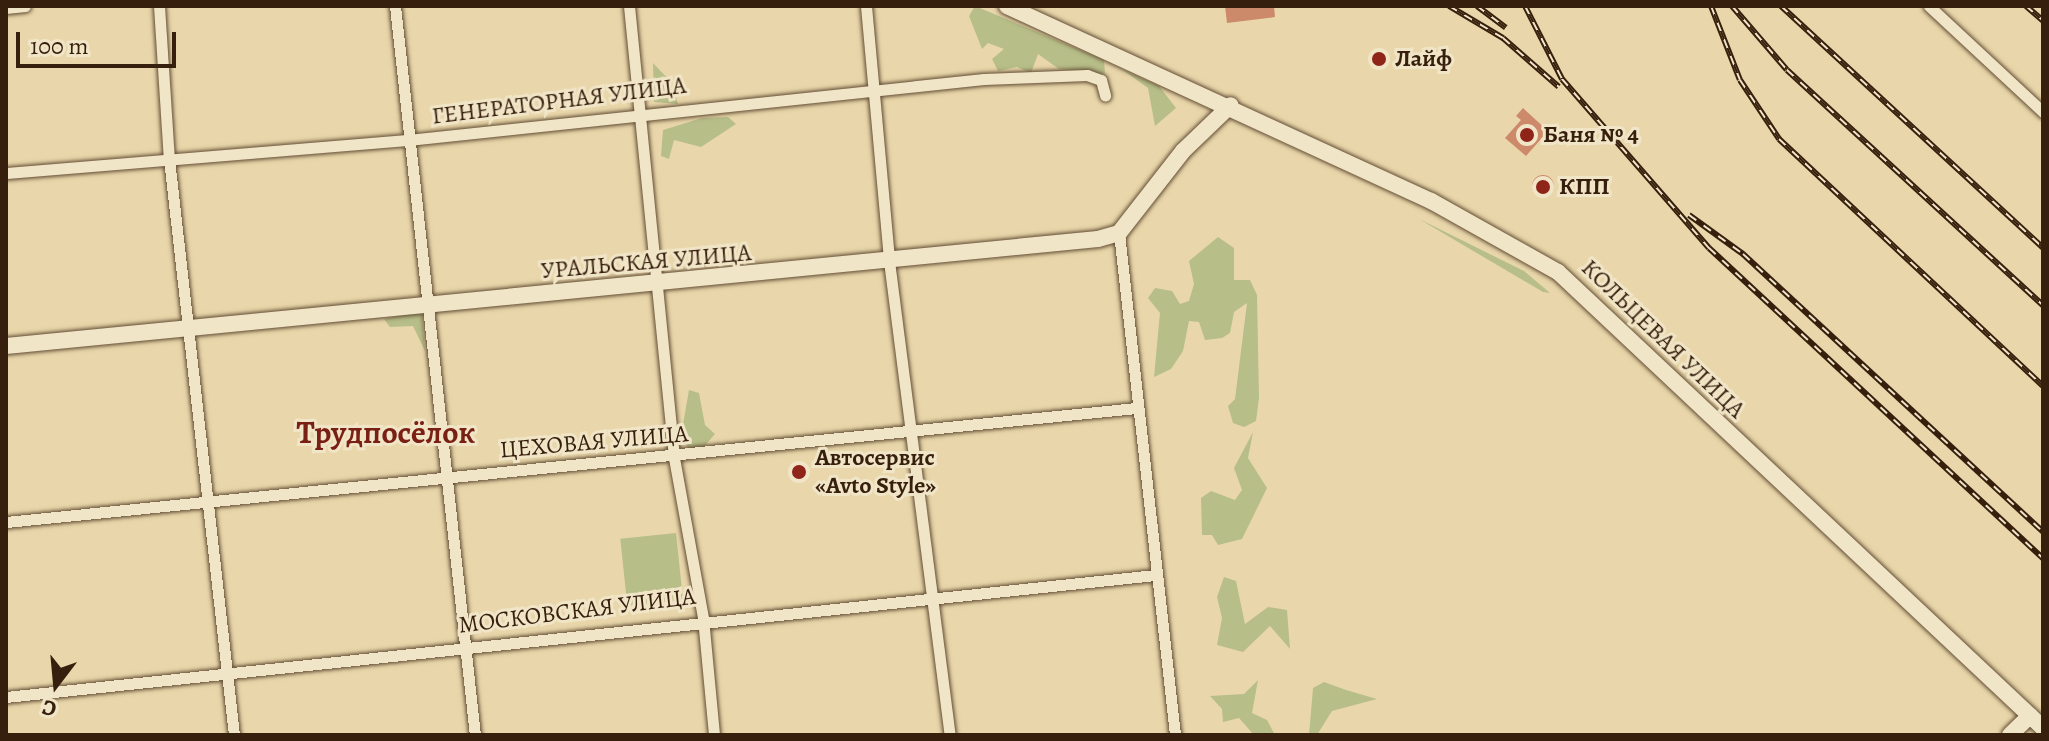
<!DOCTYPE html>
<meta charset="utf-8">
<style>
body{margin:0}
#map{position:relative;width:2049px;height:741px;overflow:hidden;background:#e9d7ab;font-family:Alegreya,serif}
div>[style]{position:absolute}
.green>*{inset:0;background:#b7be88;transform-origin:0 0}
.building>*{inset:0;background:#cd8a6a}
.round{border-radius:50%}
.roads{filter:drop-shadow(0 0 2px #634d34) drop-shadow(0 0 2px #634d34)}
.street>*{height:11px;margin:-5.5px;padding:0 5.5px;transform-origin:5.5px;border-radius:5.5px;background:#f1e5c8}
.secondary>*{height:16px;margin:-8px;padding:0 8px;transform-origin:8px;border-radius:8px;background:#f1e5c8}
.rail>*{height:6px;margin-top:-3px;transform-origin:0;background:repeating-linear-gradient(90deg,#f1e5c8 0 9px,#361f0c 0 18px);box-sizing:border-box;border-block:2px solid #361f0c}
.dots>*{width:22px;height:22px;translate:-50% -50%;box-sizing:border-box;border:4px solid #f1e5c8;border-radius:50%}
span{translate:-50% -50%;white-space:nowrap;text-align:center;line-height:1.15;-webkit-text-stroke:6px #f1e5c8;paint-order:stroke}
.poi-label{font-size:24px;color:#361f0c;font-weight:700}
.left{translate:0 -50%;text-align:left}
.street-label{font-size:24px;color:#361f0c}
.district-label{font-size:32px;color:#7a1f14;font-weight:700}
.frame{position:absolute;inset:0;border:8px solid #361f0c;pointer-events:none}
.north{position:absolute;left:16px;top:645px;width:80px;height:80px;-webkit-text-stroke:6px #f1e5c8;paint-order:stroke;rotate:196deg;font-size:22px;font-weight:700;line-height:32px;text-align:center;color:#361f0c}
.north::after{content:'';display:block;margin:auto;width:28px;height:36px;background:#361f0c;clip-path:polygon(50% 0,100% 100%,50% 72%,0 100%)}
.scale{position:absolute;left:16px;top:32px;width:160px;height:36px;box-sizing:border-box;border:4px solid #361f0c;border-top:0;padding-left:10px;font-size:24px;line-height:28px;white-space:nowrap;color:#361f0c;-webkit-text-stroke:6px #f1e5c8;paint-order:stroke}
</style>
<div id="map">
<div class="green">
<i style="clip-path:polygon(975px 6px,1104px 60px,1105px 74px,1059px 69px,1038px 54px,1031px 73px,1017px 67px,998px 71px,992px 59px,1004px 49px,988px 43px,982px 49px,969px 16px)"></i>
<i style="clip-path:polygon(653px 63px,671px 82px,678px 104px,654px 102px)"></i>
<i style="clip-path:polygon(1123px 70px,1159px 86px,1176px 108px,1155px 126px,1148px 88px)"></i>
<i style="clip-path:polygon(702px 118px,728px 117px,736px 124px,701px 147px,674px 140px,669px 159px,661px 156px,663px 130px)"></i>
<i style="clip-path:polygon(1419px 219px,1524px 271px,1550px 293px,1543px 292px)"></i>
<i style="clip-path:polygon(1218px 237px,1234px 248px,1234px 280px,1250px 280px,1257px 295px,1259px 398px,1256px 421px,1244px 427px,1233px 423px,1228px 406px,1235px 399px,1247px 303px,1234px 312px,1230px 333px,1222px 338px,1205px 340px,1199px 322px,1189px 321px,1183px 351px,1171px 369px,1154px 377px,1160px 313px,1148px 298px,1155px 288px,1172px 291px,1180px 304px,1189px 301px,1194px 284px,1189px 261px)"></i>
<i style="clip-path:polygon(418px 312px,422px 315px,425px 351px,413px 326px,390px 327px,384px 319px)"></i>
<i style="clip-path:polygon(689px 390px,699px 393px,705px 425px,715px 434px,701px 450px,689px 449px,681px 436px)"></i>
<i style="clip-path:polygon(1253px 432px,1248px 458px,1267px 488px,1242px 539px,1218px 545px,1212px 535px,1202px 535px,1201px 498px,1211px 491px,1235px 500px,1242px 490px,1234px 468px)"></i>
<i style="left:676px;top:533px;width:67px;height:56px;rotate:84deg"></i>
<i style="clip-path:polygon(1224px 577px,1236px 581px,1245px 624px,1268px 607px,1287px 610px,1290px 649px,1270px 626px,1243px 652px,1217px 645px,1222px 618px,1217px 597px)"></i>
<i style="clip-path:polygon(1258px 680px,1252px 713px,1267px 720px,1275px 735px,1254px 735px,1239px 718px,1223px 722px,1222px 709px,1210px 696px,1244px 694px)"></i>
<i style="clip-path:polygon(1324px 682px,1346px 690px,1377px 699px,1332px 711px,1317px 735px,1309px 735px,1313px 688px)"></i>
</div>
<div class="building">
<i style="clip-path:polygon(1225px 6px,1274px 6px,1275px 17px,1227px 23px)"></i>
<i style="clip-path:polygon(1523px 108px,1548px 131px,1526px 156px,1505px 138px,1521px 120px,1516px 116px)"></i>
<i class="round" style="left:1532px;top:175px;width:22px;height:22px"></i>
</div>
<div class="roads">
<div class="street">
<i style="left:159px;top:6px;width:153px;rotate:86.3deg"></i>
<i style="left:169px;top:159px;width:580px;rotate:83.56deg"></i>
<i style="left:395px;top:6px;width:733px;rotate:83.74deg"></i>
<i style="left:629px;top:6px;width:454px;rotate:84.3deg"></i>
<i style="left:674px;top:458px;width:163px;rotate:79.7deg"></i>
<i style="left:703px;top:618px;width:118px;rotate:84.6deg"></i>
<i style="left:866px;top:6px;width:256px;rotate:84.8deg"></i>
<i style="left:889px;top:261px;width:478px;rotate:82.7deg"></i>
<i style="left:1929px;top:6px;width:156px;rotate:42.9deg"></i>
<i style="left:6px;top:8px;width:19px;rotate:-6deg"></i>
<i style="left:6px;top:173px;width:403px;rotate:-4.7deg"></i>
<i style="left:408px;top:140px;width:579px;rotate:-6.05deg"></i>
<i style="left:984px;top:79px;width:103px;rotate:-2.2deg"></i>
<i style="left:1087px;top:75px;width:15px;rotate:20deg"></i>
<i style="left:1101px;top:80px;width:16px;rotate:75deg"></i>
<i style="left:1119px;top:233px;width:505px;rotate:83.63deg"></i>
<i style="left:6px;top:522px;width:1137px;rotate:-5.76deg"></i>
<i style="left:6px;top:697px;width:1155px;rotate:-6.06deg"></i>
</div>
<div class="secondary">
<i style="left:1007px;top:6px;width:467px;rotate:24.7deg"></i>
<i style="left:1431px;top:201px;width:145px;rotate:29.2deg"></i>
<i style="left:1558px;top:272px;width:666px;rotate:43.23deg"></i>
<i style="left:6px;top:346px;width:1097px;rotate:-5.6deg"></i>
<i style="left:1098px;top:239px;width:22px;rotate:-16deg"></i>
<i style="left:1119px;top:233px;width:104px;rotate:-52deg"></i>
<i style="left:1183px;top:151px;width:66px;rotate:-43.8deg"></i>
<i style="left:2010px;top:735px;width:28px;rotate:-44deg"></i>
</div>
</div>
<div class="rail">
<i style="left:1449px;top:6px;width:63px;rotate:30.7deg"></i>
<i style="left:1503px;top:38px;width:74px;rotate:41.2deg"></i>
<i style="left:1477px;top:6px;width:36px;rotate:37deg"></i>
<i style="left:1525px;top:6px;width:82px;rotate:63.1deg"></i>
<i style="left:1562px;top:79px;width:224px;rotate:49deg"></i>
<i style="left:1709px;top:248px;width:456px;rotate:42.9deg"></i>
<i style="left:1711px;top:6px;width:79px;rotate:68.6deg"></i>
<i style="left:1740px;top:80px;width:71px;rotate:56.5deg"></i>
<i style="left:1779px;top:139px;width:362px;rotate:43.1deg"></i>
<i style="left:1732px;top:6px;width:84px;rotate:49.3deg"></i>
<i style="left:1787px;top:70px;width:348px;rotate:42.6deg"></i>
<i style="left:1781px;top:6px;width:357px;rotate:42.7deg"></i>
<i style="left:2026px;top:6px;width:23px;rotate:41deg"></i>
<i style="left:1689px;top:215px;width:67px;rotate:35.8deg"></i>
<i style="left:1743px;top:254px;width:409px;rotate:42.8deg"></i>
</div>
<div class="dots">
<i style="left:1379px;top:59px;background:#8f2418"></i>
<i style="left:1527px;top:135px;background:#8f2418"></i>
<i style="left:1543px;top:187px;background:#8f2418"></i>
<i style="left:799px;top:472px;background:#8f2418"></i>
</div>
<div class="poi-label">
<span class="left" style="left:1395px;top:59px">Лайф</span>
<span class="left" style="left:1543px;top:135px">Баня № 4</span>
<span class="left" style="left:1559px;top:187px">КПП</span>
<span class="left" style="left:815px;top:472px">Автосервис<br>«Avto Style»</span>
</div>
<div class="street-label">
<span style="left:559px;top:101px;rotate:-7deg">ГЕНЕРАТОРНАЯ УЛИЦА</span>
<span style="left:646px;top:262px;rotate:-5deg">УРАЛЬСКАЯ УЛИЦА</span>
<span style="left:1663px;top:339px;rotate:44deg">КОЛЬЦЕВАЯ УЛИЦА</span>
<span style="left:594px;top:442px;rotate:-5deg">ЦЕХОВАЯ УЛИЦА</span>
<span style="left:577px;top:611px;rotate:-7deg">МОСКОВСКАЯ УЛИЦА</span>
</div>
<div class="district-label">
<span style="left:386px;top:432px">Трудпосёлок</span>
</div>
<div class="frame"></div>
<div class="north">С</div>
<div class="scale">100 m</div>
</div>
